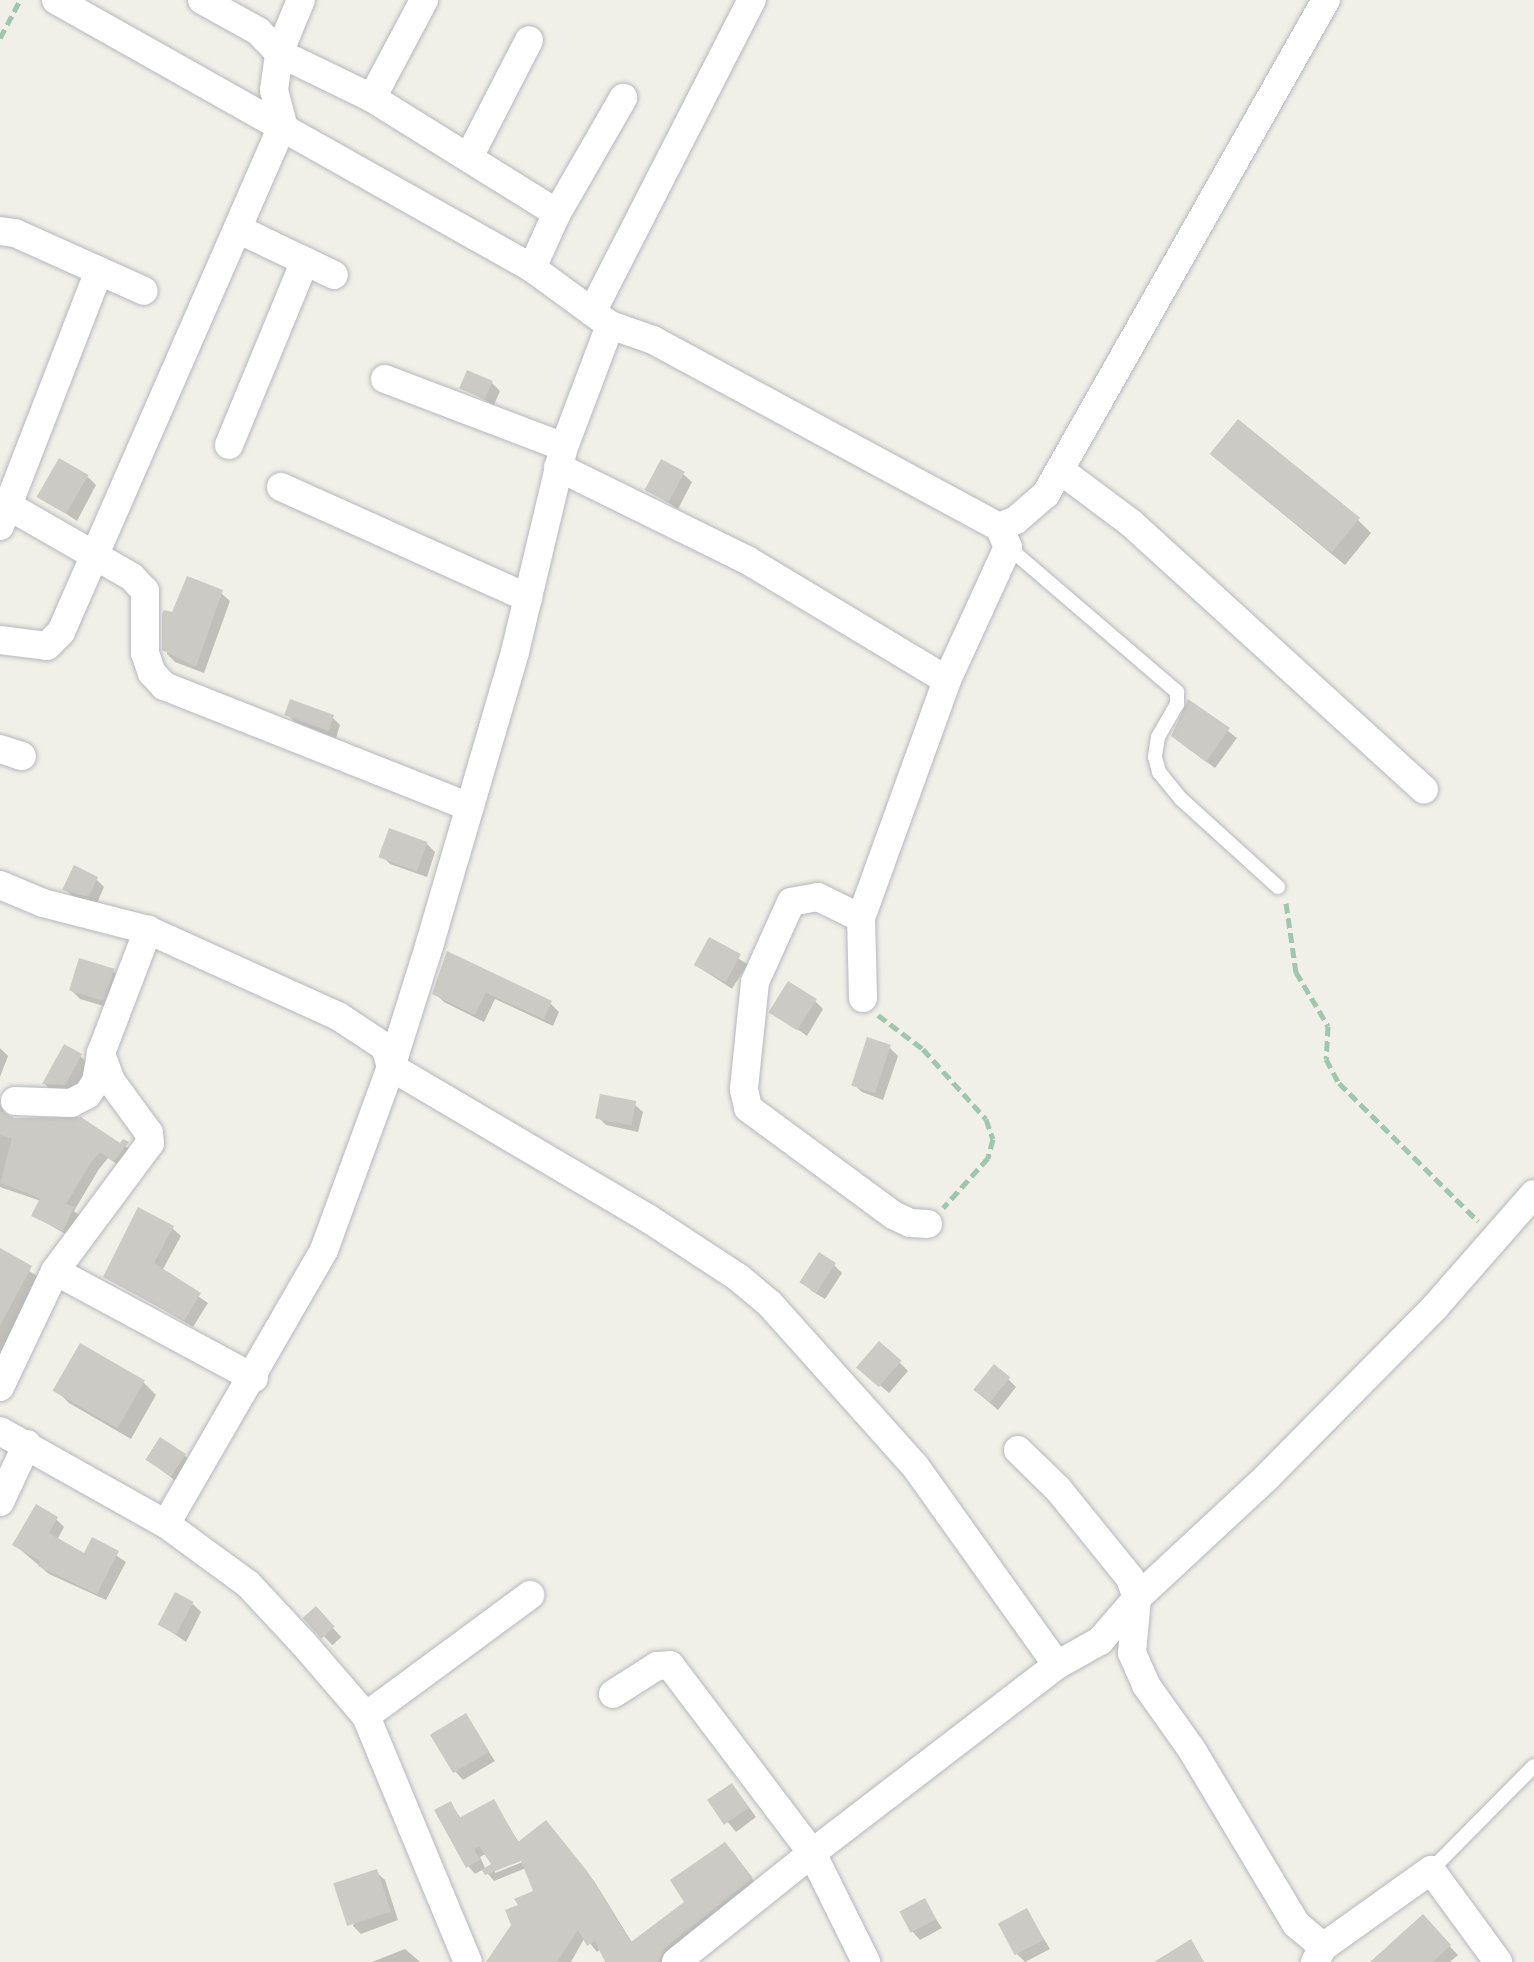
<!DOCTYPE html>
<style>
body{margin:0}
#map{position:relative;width:1534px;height:1962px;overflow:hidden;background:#f0efe8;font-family:"Work Sans",sans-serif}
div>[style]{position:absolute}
.shadow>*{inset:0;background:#0003;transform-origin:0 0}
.building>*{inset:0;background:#cccac5;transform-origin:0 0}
.path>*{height:5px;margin-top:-2.5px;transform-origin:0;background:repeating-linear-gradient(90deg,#a0c7ac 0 10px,transparent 0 15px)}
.roads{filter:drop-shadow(0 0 2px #b5b8bc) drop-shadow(0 0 2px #b5b8bc)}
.lane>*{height:14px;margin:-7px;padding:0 7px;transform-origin:7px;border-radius:7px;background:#fff}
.street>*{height:28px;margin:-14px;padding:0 14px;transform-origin:14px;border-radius:14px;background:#fff}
span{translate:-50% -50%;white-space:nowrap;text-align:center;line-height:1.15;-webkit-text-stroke:8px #fff;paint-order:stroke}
</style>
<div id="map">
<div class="shadow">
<i style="clip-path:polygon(492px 383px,500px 391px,494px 405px,463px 388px)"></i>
<i style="clip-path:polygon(1226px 467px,1358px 520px,1371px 533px,1345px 565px)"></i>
<i style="clip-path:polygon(683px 474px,692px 482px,678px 509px,648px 490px)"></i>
<i style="clip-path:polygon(88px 477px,96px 485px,77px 521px,41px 497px)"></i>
<i style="clip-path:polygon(221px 593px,230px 601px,204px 673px,175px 662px,167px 654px,167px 613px,173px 616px)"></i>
<i style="clip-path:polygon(1190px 702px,1237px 738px,1215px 768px,1182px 744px)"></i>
<i style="clip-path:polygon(287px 714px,332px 717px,340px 725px,336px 738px,295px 722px)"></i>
<i style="clip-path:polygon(427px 844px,435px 852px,427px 877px,390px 864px,382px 856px)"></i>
<i style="clip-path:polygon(96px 879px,104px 887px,97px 903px,74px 898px,65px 889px)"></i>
<i style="left:710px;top:940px;width:45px;height:29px;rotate:33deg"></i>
<i style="clip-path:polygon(449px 954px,550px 1003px,559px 1012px,553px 1026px,495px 999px,484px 1022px,444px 1002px,435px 993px)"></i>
<i style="clip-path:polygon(113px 971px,121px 979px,110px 1008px,80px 999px,71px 990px)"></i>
<i style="clip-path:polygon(815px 1001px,823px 1009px,807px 1036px,773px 1012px)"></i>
<i style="clip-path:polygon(889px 1047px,898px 1056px,883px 1100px,862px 1092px,853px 1084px)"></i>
<i style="clip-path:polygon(0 1048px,8px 1056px,0 1077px)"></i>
<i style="clip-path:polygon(80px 1056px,88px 1064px,73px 1093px,52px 1092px,45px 1084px)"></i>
<i style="clip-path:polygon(634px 1104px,643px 1112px,638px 1132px,606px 1125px,598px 1117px)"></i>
<i style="clip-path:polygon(0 1105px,8px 1118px,80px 1120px,135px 1152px,123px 1168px,108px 1158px,99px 1169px,74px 1211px,81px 1217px,71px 1237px,34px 1216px,41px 1201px,0 1187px)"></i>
<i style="clip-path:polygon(172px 1228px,181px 1236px,162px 1271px,208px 1303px,193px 1327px,106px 1276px)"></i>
<i style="clip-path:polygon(0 1251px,44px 1281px,0 1363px)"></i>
<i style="clip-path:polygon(834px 1265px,842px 1273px,825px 1299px,810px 1290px)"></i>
<i style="clip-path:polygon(900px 1363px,908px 1371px,889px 1393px,868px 1375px)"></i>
<i style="clip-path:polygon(1008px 1379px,1016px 1387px,998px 1410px,984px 1398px)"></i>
<i style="clip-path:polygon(143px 1382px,156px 1395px,131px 1439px,69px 1403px,56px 1390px)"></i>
<i style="clip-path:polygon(185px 1456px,193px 1464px,181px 1485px,148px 1460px)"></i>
<i style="clip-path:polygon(56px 1519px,64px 1527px,57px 1540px,85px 1556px,93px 1540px,126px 1562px,106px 1600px,49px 1574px,15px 1545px)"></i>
<i style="clip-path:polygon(193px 1604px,201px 1612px,186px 1642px,161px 1625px)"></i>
<i style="left:316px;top:1610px;width:37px;height:12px;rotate:47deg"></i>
<i style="clip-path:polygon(465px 1716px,495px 1761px,463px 1780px,455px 1771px)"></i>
<i style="clip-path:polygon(740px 1795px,756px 1817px,736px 1832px,711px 1802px)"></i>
<i style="clip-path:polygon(evenodd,493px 1802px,520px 1844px,553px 1831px,594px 1881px,633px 1944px,687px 1903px,733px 1852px,758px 1887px,669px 1962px,609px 1962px,602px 1948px,597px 1952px,585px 1937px,571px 1962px,491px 1962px,536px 1892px,526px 1868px,494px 1881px,484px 1869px,475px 1874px,468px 1866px,451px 1804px,462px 1820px,493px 1802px,487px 1853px,494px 1864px,486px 1870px,480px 1857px,487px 1853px,493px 1802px,531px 1854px,533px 1858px,495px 1873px,495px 1868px,531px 1854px)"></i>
<i style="clip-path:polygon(376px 1872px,385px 1880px,398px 1920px,361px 1934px,353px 1926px)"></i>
<i style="clip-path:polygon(924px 1901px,942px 1928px,920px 1940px,912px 1931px)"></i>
<i style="clip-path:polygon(1027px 1911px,1050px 1949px,1025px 1962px,1017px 1954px)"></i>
<i style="clip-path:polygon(1423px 1918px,1458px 1955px,1450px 1962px,1393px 1962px)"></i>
<i style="clip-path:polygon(405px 1949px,420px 1962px,372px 1962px)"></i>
</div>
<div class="building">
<i style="left:467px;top:370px;width:28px;height:20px;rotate:23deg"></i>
<i style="left:1238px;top:419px;width:157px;height:45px;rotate:39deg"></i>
<i style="left:59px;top:458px;width:34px;height:45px;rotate:30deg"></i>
<i style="left:661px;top:459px;width:27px;height:35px;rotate:28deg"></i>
<i style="clip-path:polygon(187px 576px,223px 590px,196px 667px,162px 650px,162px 614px,164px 610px,172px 612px)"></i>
<i style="left:290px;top:699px;width:47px;height:17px;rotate:20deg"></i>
<i style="clip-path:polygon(1188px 699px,1230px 728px,1206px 762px,1171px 736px)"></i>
<i style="left:389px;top:828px;width:41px;height:31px;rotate:20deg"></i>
<i style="clip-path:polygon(74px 865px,98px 877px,88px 897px,62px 890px)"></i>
<i style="left:709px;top:937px;width:36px;height:32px;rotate:28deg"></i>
<i style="clip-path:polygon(447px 951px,552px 1001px,544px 1019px,486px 993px,475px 1015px,432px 994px)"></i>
<i style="left:79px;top:958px;width:37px;height:34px;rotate:17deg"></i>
<i style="left:788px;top:981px;width:34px;height:37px;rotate:32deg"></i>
<i style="left:867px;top:1037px;width:25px;height:51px;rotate:18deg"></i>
<i style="clip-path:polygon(64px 1044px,82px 1054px,65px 1085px,42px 1084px)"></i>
<i style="left:600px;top:1094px;width:37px;height:25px;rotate:11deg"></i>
<i style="clip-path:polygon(0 1110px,14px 1118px,81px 1117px,120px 1143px,123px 1139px,129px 1142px,114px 1162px,100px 1152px,92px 1161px,66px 1204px,74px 1207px,63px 1231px,31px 1216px,40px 1198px,0 1183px,12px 1139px,0 1135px)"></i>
<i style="clip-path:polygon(138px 1207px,174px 1226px,154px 1263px,201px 1293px,184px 1321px,103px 1277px)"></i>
<i style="clip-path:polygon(0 1248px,32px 1266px,0 1326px)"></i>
<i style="left:819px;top:1252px;width:20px;height:36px;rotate:33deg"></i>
<i style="left:879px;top:1341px;width:30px;height:35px;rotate:41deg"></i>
<i style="left:80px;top:1343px;width:75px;height:55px;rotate:30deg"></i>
<i style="left:994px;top:1364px;width:21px;height:33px;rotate:39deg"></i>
<i style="left:160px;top:1437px;width:31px;height:27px;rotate:33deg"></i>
<i style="clip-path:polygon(36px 1504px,58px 1517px,49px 1533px,84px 1553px,92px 1537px,119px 1551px,97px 1594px,38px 1566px,40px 1561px,12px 1545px)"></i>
<i style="left:175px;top:1592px;width:21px;height:37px;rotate:28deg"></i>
<i style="left:316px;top:1606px;width:28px;height:18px;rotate:48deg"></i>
<i style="left:466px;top:1713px;width:45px;height:42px;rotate:59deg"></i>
<i style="left:732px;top:1783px;width:30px;height:30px;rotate:56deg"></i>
<i style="clip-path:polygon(494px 1799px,518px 1842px,546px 1820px,587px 1871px,631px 1942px,684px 1902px,670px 1880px,725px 1842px,753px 1878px,665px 1948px,659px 1962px,605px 1962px,595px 1941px,587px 1946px,578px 1930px,557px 1962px,486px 1962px,511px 1925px,505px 1910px,518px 1905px,514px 1899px,533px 1891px,521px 1861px,485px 1875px,482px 1870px,491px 1864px,479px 1846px,474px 1849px,480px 1860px,466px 1868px,434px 1810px,451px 1801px,459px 1818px)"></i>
<i style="left:377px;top:1869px;width:45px;height:46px;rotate:72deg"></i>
<i style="left:925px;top:1898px;width:24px;height:29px;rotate:62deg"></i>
<i style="left:1027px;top:1908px;width:36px;height:33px;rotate:62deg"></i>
<i style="clip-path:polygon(1423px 1914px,1451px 1945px,1433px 1962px,1370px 1962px)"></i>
<i style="clip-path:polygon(1191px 1939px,1204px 1962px,1154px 1962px)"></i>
</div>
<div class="path">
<i style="left:0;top:38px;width:43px;rotate:-62.2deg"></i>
<i style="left:1286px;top:903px;width:70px;rotate:81.8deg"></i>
<i style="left:1296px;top:972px;width:63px;rotate:59.3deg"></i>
<i style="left:1328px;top:1026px;width:33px;rotate:93deg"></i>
<i style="left:1326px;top:1059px;width:27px;rotate:62deg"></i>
<i style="left:1339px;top:1083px;width:196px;rotate:44.8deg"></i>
<i style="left:878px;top:1015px;width:56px;rotate:37.1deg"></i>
<i style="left:923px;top:1049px;width:94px;rotate:48deg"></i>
<i style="left:986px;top:1119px;width:21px;rotate:71deg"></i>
<i style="left:993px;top:1139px;width:20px;rotate:105deg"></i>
<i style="left:988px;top:1158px;width:67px;rotate:132deg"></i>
</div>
<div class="roads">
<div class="lane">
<i style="left:1008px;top:547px;width:223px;rotate:40.6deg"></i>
<i style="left:1177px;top:692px;width:12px;rotate:90deg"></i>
<i style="left:1177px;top:704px;width:38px;rotate:120deg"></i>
<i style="left:1158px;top:737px;width:20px;rotate:99deg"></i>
<i style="left:1155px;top:757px;width:16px;rotate:75deg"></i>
<i style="left:1159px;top:772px;width:35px;rotate:51deg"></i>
<i style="left:1181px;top:799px;width:131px;rotate:42.2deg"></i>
<i style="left:1431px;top:1870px;width:146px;rotate:-45.3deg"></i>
</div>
<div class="street">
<i style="left:56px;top:0;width:546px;rotate:29.38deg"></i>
<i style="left:532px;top:268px;width:97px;rotate:36.2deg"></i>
<i style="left:202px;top:0;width:64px;rotate:29deg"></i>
<i style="left:258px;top:31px;width:30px;rotate:46deg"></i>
<i style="left:279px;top:53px;width:103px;rotate:25.8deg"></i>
<i style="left:372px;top:98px;width:218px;rotate:31.9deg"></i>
<i style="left:372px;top:98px;width:111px;rotate:-62deg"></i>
<i style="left:470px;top:155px;width:129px;rotate:-62.8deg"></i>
<i style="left:240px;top:230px;width:104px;rotate:25.6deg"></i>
<i style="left:0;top:231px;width:15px;rotate:8deg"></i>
<i style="left:15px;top:233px;width:141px;rotate:24.2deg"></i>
<i style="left:532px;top:268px;width:60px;rotate:-65.6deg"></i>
<i style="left:557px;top:213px;width:133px;rotate:-60.1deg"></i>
<i style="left:592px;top:312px;width:351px;rotate:-62.9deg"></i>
<i style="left:385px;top:379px;width:191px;rotate:20.8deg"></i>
<i style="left:229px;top:445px;width:199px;rotate:-67.6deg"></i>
<i style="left:558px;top:467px;width:211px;rotate:26.2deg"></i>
<i style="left:747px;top:560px;width:233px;rotate:31deg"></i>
<i style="left:1060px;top:470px;width:89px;rotate:36.7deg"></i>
<i style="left:1131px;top:523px;width:396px;rotate:42.3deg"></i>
<i style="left:281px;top:487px;width:271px;rotate:24.2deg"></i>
<i style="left:0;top:501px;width:152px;rotate:29.9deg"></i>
<i style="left:132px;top:577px;width:19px;rotate:47deg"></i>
<i style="left:145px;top:591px;width:62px;rotate:90deg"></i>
<i style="left:145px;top:653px;width:21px;rotate:71deg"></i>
<i style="left:152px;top:673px;width:18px;rotate:47deg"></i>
<i style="left:164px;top:686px;width:329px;rotate:21.6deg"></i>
<i style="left:0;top:526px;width:274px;rotate:-68.8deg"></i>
<i style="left:0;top:640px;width:47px;rotate:7.3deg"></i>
<i style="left:47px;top:646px;width:20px;rotate:-45deg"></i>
<i style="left:61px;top:632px;width:554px;rotate:-66.39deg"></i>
<i style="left:283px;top:124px;width:35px;rotate:-105deg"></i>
<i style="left:274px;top:90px;width:37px;rotate:-82deg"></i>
<i style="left:279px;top:53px;width:57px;rotate:-67.5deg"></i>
<i style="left:0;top:749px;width:23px;rotate:18deg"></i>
<i style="left:0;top:885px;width:47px;rotate:22.7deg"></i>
<i style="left:43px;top:903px;width:108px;rotate:14.4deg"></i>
<i style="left:148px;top:930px;width:209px;rotate:24.4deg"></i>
<i style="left:338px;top:1016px;width:56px;rotate:33.4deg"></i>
<i style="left:385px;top:1047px;width:21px;rotate:73deg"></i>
<i style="left:391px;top:1067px;width:299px;rotate:30.5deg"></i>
<i style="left:649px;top:1219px;width:108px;rotate:33.2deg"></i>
<i style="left:739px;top:1278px;width:40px;rotate:40deg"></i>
<i style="left:770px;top:1304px;width:217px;rotate:48.2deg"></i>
<i style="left:915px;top:1466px;width:244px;rotate:54.5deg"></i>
<i style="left:861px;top:918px;width:253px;rotate:-70.1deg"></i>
<i style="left:947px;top:680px;width:146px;rotate:-65.4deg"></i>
<i style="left:1008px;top:547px;width:22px;rotate:-114deg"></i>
<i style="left:863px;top:998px;width:80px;rotate:-91.4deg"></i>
<i style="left:861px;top:918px;width:48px;rotate:-154deg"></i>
<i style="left:818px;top:897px;width:27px;rotate:170deg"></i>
<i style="left:791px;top:902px;width:88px;rotate:114.2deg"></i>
<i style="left:755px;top:982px;width:108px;rotate:95.9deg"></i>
<i style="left:744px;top:1089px;width:19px;rotate:78deg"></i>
<i style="left:748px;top:1108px;width:180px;rotate:36.4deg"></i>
<i style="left:893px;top:1215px;width:19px;rotate:25deg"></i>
<i style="left:910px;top:1223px;width:18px;rotate:3deg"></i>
<i style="left:15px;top:1101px;width:56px;rotate:2deg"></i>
<i style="left:71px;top:1103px;width:18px;rotate:-27deg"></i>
<i style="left:87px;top:1095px;width:16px;rotate:-55deg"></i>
<i style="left:96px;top:1082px;width:29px;rotate:-80deg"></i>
<i style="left:101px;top:1053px;width:132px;rotate:-69.1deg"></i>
<i style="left:55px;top:1271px;width:226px;rotate:28.3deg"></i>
<i style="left:0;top:1387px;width:128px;rotate:-64.6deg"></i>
<i style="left:55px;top:1271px;width:159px;rotate:-53.4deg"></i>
<i style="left:150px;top:1143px;width:10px;rotate:-96deg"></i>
<i style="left:149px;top:1133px;width:64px;rotate:-126.2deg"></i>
<i style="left:111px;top:1081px;width:30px;rotate:-110deg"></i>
<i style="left:0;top:1431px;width:190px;rotate:29.3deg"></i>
<i style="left:166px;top:1524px;width:102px;rotate:36.2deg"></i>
<i style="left:248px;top:1584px;width:82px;rotate:47deg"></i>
<i style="left:304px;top:1644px;width:95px;rotate:49.3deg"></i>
<i style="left:366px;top:1716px;width:266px;rotate:67.5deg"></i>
<i style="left:1018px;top:1450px;width:56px;rotate:44.3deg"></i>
<i style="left:1058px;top:1489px;width:114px;rotate:51deg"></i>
<i style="left:1130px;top:1578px;width:21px;rotate:71deg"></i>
<i style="left:1137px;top:1598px;width:55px;rotate:95.2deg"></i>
<i style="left:1132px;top:1653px;width:35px;rotate:66deg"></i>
<i style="left:1146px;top:1685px;width:80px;rotate:54.7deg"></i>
<i style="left:1192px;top:1750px;width:203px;rotate:59.1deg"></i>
<i style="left:1296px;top:1924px;width:35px;rotate:40deg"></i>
<i style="left:0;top:1502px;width:64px;rotate:-65deg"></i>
<i style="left:166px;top:1524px;width:316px;rotate:-60deg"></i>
<i style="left:324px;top:1250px;width:195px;rotate:-69.9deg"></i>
<i style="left:391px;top:1067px;width:130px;rotate:-72.5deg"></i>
<i style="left:430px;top:943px;width:303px;rotate:-73.7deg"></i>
<i style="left:515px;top:652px;width:211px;rotate:-76.6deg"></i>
<i style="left:564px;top:447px;width:130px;rotate:-69.3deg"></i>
<i style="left:610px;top:325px;width:46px;rotate:19.2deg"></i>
<i style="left:653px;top:340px;width:393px;rotate:28.4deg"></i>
<i style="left:999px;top:527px;width:18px;rotate:-22deg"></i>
<i style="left:1016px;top:520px;width:40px;rotate:-41deg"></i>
<i style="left:1046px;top:494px;width:568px;rotate:-60.46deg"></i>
<i style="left:613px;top:1694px;width:52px;rotate:-32.5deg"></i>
<i style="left:657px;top:1666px;width:13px;rotate:-4deg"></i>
<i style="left:670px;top:1665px;width:236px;rotate:52.9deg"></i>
<i style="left:812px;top:1853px;width:309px;rotate:-37.5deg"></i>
<i style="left:1057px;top:1665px;width:49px;rotate:-29.2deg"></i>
<i style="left:1100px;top:1641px;width:57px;rotate:-49.3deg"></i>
<i style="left:1137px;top:1598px;width:178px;rotate:-42.9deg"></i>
<i style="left:1267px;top:1477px;width:239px;rotate:-45.3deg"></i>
<i style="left:1435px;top:1307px;width:150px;rotate:-48.8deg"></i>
<i style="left:366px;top:1716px;width:204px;rotate:-36.4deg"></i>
<i style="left:676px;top:1962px;width:174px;rotate:-38.7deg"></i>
<i style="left:812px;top:1853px;width:122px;rotate:63.6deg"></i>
<i style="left:1315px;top:1962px;width:17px;rotate:-62deg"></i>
<i style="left:1323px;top:1947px;width:133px;rotate:-35.5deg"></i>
<i style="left:1431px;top:1870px;width:114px;rotate:53.9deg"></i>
</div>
</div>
</div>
